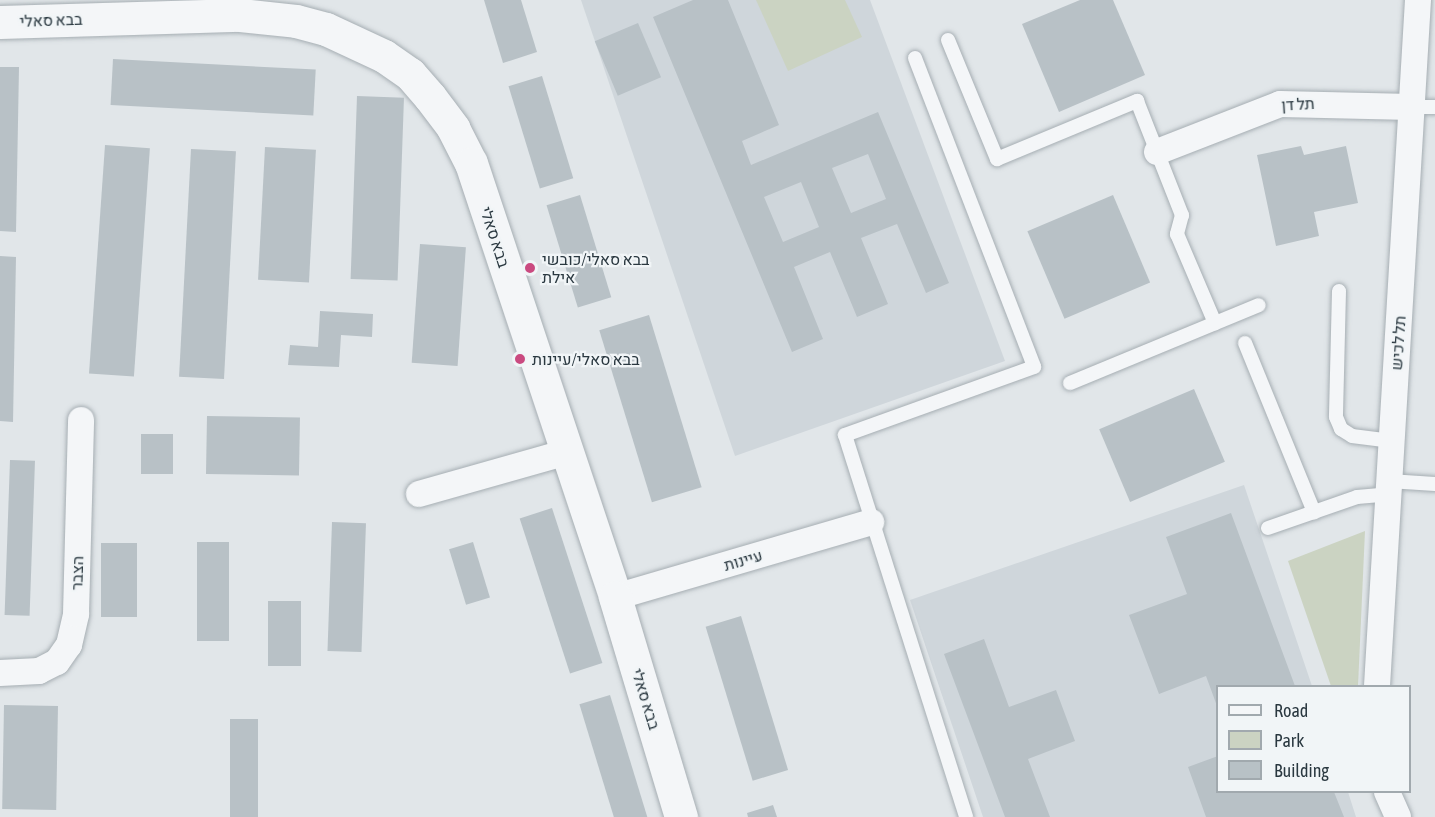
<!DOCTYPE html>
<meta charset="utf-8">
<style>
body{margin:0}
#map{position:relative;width:1435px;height:817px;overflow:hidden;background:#e1e6e9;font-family:"Asap Condensed",Heebo,sans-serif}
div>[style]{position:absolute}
.built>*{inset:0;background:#cfd6db}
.green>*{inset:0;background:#cbd3c2}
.building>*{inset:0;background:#b8c1c6;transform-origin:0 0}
.roads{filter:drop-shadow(0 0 2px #a6aeb3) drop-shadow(0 0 2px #a6aeb3)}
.service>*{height:14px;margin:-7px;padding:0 7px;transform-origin:7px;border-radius:7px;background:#f4f6f8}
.minor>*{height:26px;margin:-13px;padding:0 13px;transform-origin:13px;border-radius:13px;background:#f4f6f8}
.tertiary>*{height:33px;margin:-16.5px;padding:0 16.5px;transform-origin:16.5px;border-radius:16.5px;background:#f4f6f8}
.dots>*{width:16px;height:16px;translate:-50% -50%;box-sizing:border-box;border:3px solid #f1f5f7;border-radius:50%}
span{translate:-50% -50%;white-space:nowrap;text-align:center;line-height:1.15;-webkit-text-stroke:4.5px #f1f5f7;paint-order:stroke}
.street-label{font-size:16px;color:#2a3840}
.poi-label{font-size:16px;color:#2a3840}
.left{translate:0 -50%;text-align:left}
.legend{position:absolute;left:1216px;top:685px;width:195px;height:108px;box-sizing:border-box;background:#f1f5f7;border:2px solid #a1a9ae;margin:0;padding:8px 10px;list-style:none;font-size:18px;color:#2a3840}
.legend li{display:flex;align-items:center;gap:12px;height:30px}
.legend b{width:30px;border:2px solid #a1a9ae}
</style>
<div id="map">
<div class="built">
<i style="clip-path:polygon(581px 0,870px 0,1005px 361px,735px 456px)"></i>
<i style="clip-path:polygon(1244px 485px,1312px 686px,1218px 686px,1218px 792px,1348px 792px,1356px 817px,983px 817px,910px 600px)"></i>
</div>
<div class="green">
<i style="clip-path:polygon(756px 0,845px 0,862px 37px,788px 71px)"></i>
<i style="clip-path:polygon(1365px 531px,1358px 686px,1331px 686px,1288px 561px)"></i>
</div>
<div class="building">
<i style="clip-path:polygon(484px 0,521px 0,537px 52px,503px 63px)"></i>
<i style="clip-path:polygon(evenodd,693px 0,728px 0,779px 125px,742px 141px,751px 165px,878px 112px,949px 283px,926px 293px,897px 224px,861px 238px,888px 304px,857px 317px,830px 252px,794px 267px,823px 339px,792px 352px,653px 17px,693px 0,868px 154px,886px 199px,851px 213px,832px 168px,868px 154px,693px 0,801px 182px,819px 227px,783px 242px,764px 197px,801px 182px)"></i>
<i style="clip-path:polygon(1080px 0,1113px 0,1145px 75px,1059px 112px,1022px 24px)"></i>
<i style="left:638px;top:23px;width:59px;height:47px;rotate:67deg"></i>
<i style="left:113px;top:59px;width:203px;height:46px;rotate:3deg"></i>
<i style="clip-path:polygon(0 67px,19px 67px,16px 232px,0 231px)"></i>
<i style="left:542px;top:76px;width:107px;height:35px;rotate:73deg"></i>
<i style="left:357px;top:96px;width:47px;height:183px;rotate:2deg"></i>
<i style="left:105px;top:145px;width:45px;height:229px;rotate:4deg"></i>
<i style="clip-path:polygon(1301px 146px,1304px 155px,1346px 146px,1358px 203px,1314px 212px,1319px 236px,1276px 246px,1257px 155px)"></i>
<i style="left:265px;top:147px;width:51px;height:133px;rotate:3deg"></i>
<i style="left:191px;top:149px;width:45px;height:228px;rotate:3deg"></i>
<i style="left:580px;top:195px;width:107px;height:35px;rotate:73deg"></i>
<i style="left:1113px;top:195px;width:95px;height:93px;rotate:67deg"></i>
<i style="left:420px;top:244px;width:46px;height:119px;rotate:4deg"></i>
<i style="clip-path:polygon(0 256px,16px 257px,13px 422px,0 421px)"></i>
<i style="clip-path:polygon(320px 311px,373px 314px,372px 337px,341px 335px,339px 367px,288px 365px,290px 345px,318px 347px)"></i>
<i style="left:649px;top:315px;width:180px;height:52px;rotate:73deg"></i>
<i style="left:1194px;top:389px;width:79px;height:103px;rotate:67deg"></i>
<i style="left:207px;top:416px;width:93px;height:58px;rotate:1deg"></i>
<i style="left:141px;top:434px;width:32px;height:40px"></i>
<i style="left:10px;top:460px;width:25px;height:155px;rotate:2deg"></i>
<i style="left:552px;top:508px;width:163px;height:34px;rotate:72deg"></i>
<i style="clip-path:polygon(1231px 513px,1295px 686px,1218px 686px,1217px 706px,1206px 676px,1159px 694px,1129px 615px,1187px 594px,1166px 537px)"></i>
<i style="left:332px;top:522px;width:34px;height:129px;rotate:2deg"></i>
<i style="left:197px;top:542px;width:32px;height:99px"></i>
<i style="left:473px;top:542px;width:58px;height:25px;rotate:73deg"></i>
<i style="left:101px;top:543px;width:36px;height:74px"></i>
<i style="left:268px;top:601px;width:33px;height:65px"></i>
<i style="left:741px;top:616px;width:161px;height:37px;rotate:73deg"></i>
<i style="clip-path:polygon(984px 639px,1009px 707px,1056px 690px,1075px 741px,1028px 759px,1050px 817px,1005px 817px,944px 654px)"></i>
<i style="left:610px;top:695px;width:128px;height:32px;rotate:73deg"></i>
<i style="left:4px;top:705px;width:54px;height:104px;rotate:1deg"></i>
<i style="left:230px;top:719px;width:28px;height:98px"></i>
<i style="clip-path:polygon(1218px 756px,1218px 792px,1334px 792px,1344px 817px,1206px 817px,1188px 767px)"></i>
<i style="clip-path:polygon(773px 805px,777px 817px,748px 817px,747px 813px)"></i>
</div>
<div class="roads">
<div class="service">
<i style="left:948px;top:40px;width:129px;rotate:67.6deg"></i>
<i style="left:997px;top:159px;width:152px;rotate:-22.5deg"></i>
<i style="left:1137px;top:101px;width:123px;rotate:68.5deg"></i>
<i style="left:1182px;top:215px;width:20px;rotate:105deg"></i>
<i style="left:1177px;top:234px;width:97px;rotate:66.9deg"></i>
<i style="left:915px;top:58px;width:331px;rotate:68.9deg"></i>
<i style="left:1034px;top:367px;width:201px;rotate:160.2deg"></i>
<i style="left:845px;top:435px;width:401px;rotate:72.4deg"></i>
<i style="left:1412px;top:107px;width:23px"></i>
<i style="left:1339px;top:291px;width:126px;rotate:91.4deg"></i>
<i style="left:1336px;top:417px;width:13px;rotate:67deg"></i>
<i style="left:1341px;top:429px;width:13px;rotate:32deg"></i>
<i style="left:1352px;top:436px;width:40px;rotate:7.1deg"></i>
<i style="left:1245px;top:343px;width:183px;rotate:67.8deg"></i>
<i style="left:1070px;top:383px;width:204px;rotate:-22.4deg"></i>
<i style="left:1389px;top:481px;width:46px;rotate:3.7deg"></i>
<i style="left:1268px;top:528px;width:94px;rotate:-19.2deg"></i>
<i style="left:1357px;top:497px;width:32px;rotate:-5deg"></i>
</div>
<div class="minor">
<i style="left:1157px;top:152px;width:132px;rotate:-21.3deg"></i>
<i style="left:1280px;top:104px;width:132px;rotate:1.3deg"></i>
<i style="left:419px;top:494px;width:154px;rotate:-15.8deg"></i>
<i style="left:615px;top:597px;width:267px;rotate:-16.3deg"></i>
<i style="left:0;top:673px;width:39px;rotate:-3deg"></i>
<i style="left:39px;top:671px;width:20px;rotate:-27deg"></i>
<i style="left:57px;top:662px;width:21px;rotate:-55deg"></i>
<i style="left:69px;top:645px;width:32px;rotate:-77deg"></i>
<i style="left:76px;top:614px;width:194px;rotate:-88.5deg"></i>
<i style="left:1377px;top:686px;width:687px;rotate:-86.58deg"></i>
<i style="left:1387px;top:792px;width:27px;rotate:66deg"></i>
</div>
<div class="tertiary">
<i style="left:0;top:22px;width:240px;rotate:-1.7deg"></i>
<i style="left:240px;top:15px;width:56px;rotate:6.1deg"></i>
<i style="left:296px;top:21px;width:31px;rotate:15deg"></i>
<i style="left:326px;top:29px;width:64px;rotate:25deg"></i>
<i style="left:384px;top:56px;width:32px;rotate:35deg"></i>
<i style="left:410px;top:74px;width:30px;rotate:49deg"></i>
<i style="left:430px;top:97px;width:39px;rotate:53deg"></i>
<i style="left:453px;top:128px;width:39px;rotate:63deg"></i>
<i style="left:471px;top:163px;width:457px;rotate:71.6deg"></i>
<i style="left:615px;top:597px;width:230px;rotate:73.3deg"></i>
</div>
</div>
<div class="dots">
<i style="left:530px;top:268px;background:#ca4a80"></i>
<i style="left:520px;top:359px;background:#ca4a80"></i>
</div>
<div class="street-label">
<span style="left:51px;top:20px;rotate:-2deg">בבא סאלי</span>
<span style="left:1298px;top:104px;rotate:-3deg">תל דן</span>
<span style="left:495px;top:237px;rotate:72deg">בבא סאלי</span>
<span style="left:1398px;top:343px;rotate:-86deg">תל לכיש</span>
<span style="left:743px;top:560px;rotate:-16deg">עיינות</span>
<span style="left:77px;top:573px;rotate:-88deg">הצבר</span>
<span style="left:646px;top:699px;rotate:73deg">בבא סאלי</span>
</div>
<div class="poi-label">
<span class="left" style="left:542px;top:268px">בבא סאלי/כובשי<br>אילת</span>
<span class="left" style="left:532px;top:359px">בבא סאלי/עיינות</span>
</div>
<ul class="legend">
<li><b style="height:8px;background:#f4f6f8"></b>Road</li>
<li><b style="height:16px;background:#cbd3c2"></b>Park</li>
<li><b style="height:16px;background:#b8c1c6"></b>Building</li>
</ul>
</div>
